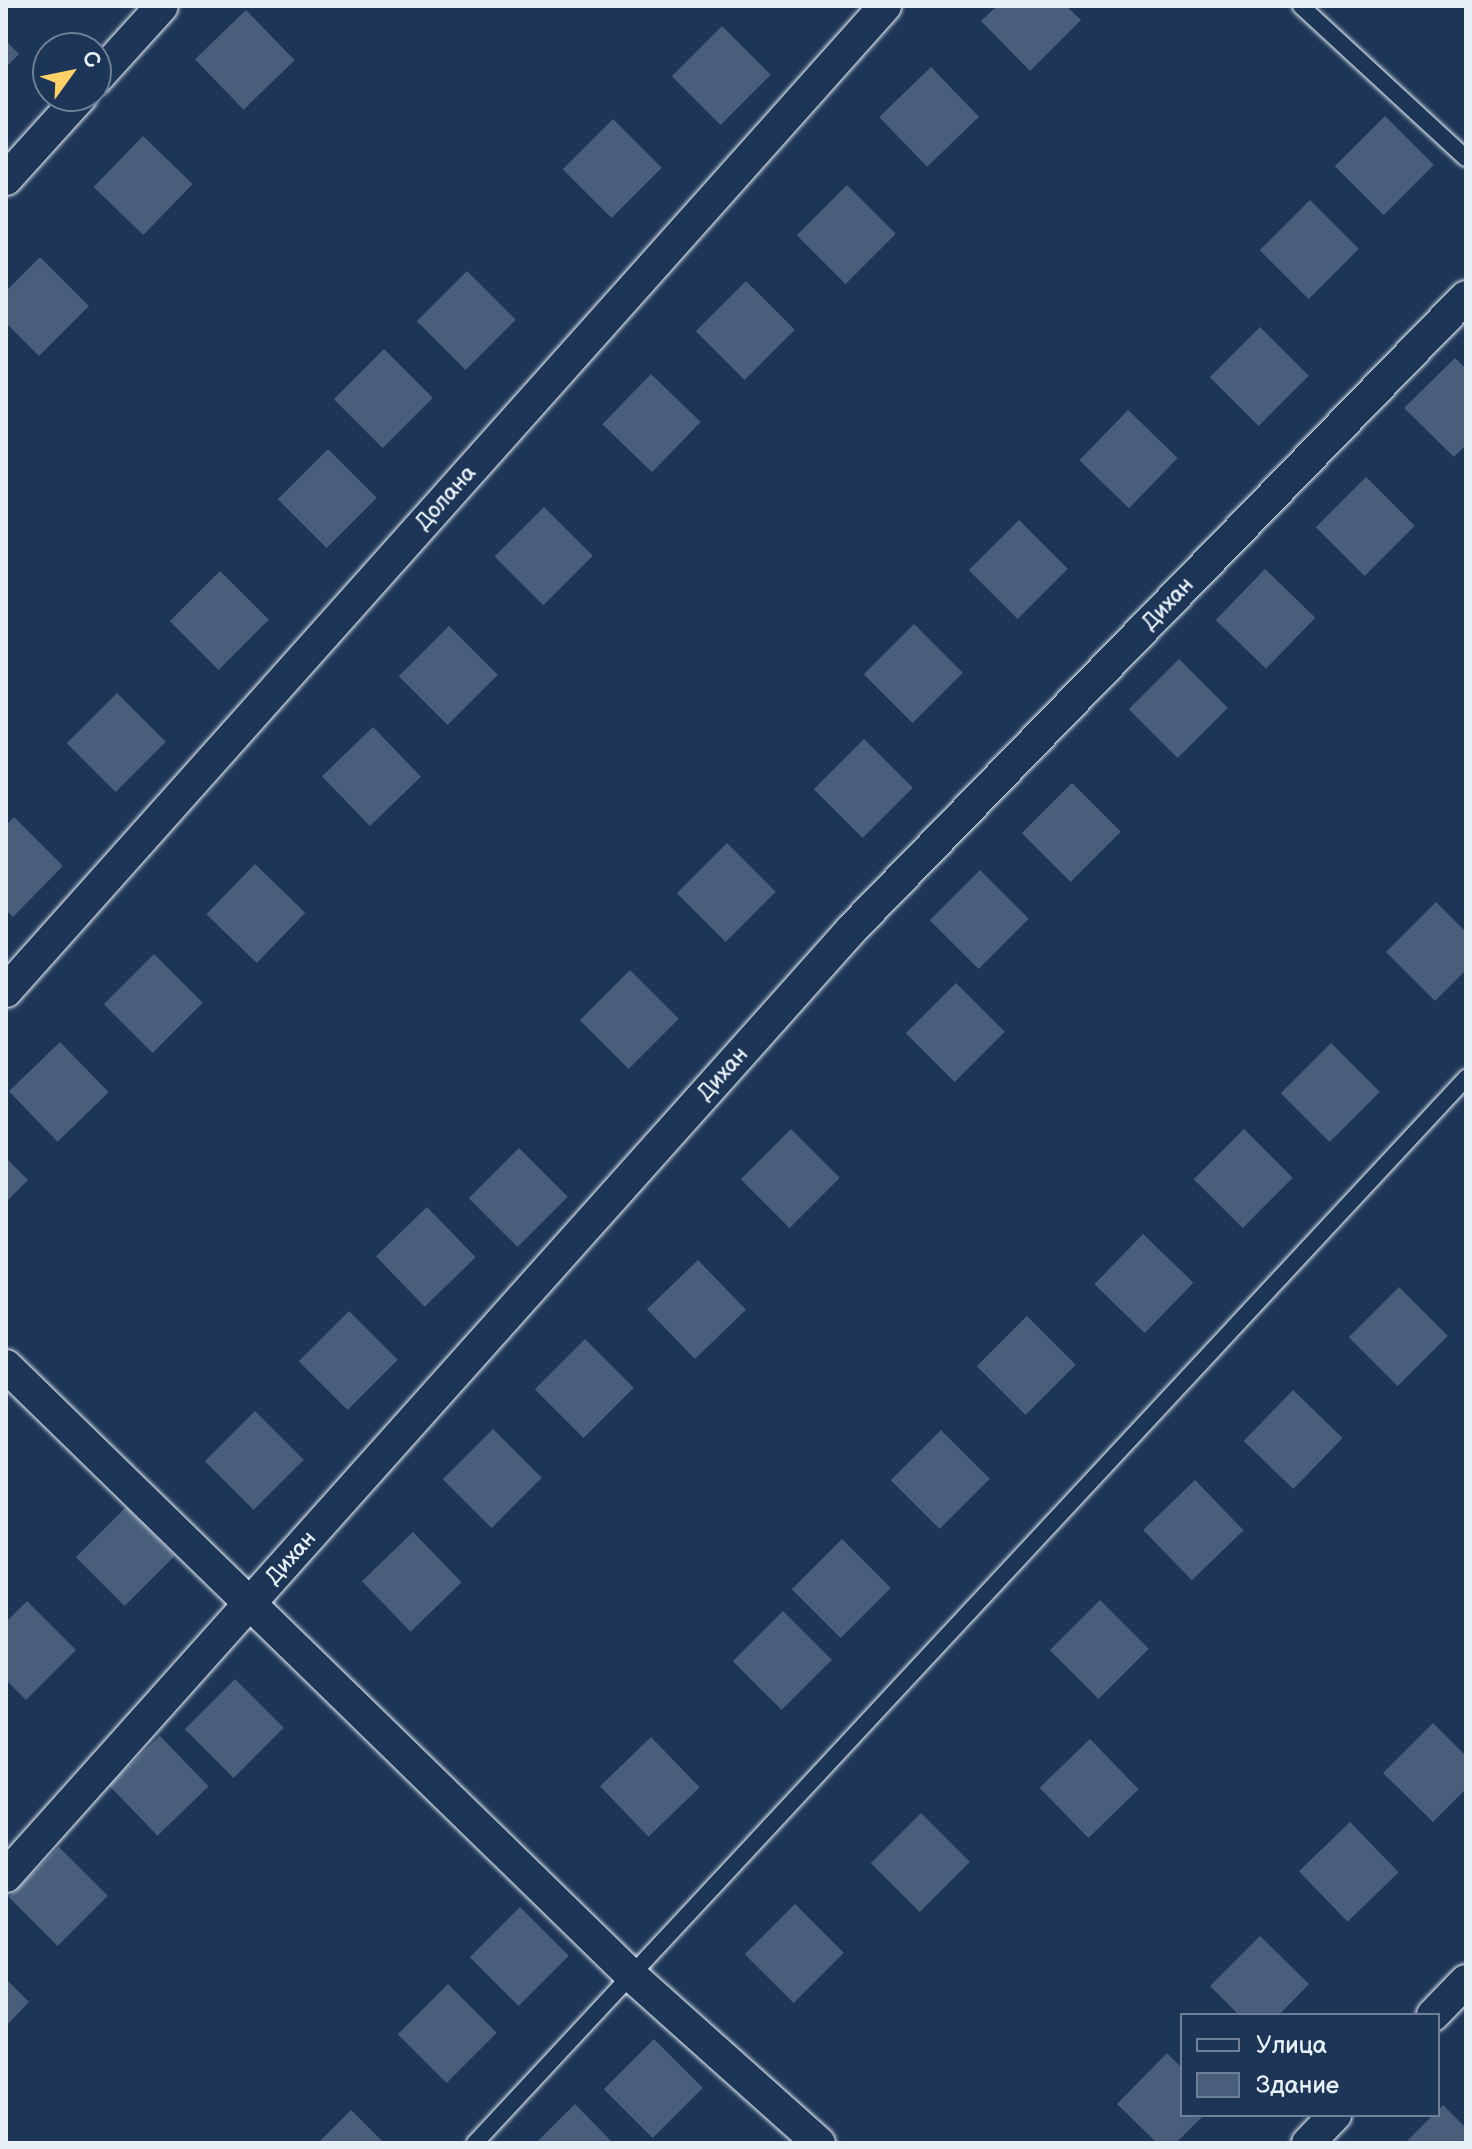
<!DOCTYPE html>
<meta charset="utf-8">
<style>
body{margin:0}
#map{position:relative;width:1472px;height:2149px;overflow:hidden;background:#1d3557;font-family:"Balsamiq Sans",sans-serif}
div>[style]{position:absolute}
.building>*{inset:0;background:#495e7a;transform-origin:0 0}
.roads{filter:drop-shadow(0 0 2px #e8f1f8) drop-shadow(0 0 2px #e8f1f8)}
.service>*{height:16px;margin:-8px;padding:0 8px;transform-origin:8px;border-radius:8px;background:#1d3557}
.minor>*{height:32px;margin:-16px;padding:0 16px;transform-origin:16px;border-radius:16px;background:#1d3557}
span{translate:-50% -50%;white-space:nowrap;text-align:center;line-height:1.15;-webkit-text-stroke:6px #1d3557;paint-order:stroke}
.street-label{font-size:22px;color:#e8f1f8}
.frame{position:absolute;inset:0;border:8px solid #e8f1f8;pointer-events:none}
.legend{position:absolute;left:1180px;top:2013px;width:260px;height:104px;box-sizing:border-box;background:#1d3557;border:2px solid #6e8097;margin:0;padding:10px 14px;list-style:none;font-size:24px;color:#e8f1f8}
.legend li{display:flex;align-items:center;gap:16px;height:40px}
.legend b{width:40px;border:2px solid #6e8097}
.north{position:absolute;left:32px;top:32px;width:80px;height:80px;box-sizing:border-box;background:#1d3557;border:2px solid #6e8097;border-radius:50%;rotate:57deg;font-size:22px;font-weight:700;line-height:32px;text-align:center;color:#e8f1f8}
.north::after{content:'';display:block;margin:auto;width:28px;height:36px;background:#ffd166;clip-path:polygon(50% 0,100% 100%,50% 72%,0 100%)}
</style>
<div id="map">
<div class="building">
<i style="clip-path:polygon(997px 6px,1066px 6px,1081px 20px,1030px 71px,981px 21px)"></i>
<i style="left:246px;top:10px;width:70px;height:71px;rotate:46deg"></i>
<i style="left:722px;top:26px;width:69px;height:71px;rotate:45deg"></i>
<i style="clip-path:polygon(6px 41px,19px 54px,6px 67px)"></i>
<i style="left:931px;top:67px;width:69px;height:72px;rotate:46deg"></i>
<i style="left:1385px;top:116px;width:69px;height:71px;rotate:45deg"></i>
<i style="left:613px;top:119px;width:69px;height:71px;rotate:45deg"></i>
<i style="left:143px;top:136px;width:69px;height:71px;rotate:44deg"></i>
<i style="left:847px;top:185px;width:69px;height:71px;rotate:45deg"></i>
<i style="left:1310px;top:200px;width:69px;height:71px;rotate:45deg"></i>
<i style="clip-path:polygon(40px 257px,89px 306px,39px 356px,6px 323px,6px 291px)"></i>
<i style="left:467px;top:271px;width:69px;height:71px;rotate:45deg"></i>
<i style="left:746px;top:281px;width:69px;height:71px;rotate:45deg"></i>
<i style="left:1260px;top:327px;width:69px;height:71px;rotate:45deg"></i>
<i style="left:384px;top:349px;width:69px;height:71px;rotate:45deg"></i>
<i style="clip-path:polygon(1455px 358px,1466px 369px,1466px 445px,1454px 457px,1404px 408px)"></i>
<i style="left:651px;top:374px;width:69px;height:70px;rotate:44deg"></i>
<i style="left:1128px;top:410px;width:69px;height:70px;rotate:44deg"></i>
<i style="left:328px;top:449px;width:69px;height:71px;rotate:45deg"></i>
<i style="left:1366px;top:477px;width:69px;height:71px;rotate:45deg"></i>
<i style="left:544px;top:507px;width:69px;height:70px;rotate:45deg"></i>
<i style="left:1019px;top:520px;width:69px;height:71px;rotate:45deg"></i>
<i style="left:1265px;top:569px;width:70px;height:71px;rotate:44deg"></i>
<i style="left:220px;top:571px;width:69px;height:71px;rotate:45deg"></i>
<i style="left:914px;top:624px;width:69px;height:71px;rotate:45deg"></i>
<i style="left:449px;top:626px;width:69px;height:71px;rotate:45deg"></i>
<i style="left:1179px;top:659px;width:69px;height:71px;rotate:45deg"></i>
<i style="left:117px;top:693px;width:69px;height:71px;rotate:45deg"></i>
<i style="left:373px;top:727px;width:69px;height:71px;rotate:46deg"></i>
<i style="left:864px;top:739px;width:69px;height:71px;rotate:45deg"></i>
<i style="left:1072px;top:783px;width:69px;height:71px;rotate:45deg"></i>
<i style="clip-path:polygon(14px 817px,63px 866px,13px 917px,6px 910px,6px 825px)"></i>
<i style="left:727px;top:843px;width:69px;height:71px;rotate:45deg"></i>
<i style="left:255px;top:864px;width:70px;height:70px;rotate:44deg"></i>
<i style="left:980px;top:870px;width:69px;height:71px;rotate:45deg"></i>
<i style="clip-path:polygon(1436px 902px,1466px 932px,1466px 970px,1435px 1001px,1386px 952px)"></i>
<i style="left:154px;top:954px;width:69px;height:71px;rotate:45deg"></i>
<i style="left:630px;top:970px;width:69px;height:71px;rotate:45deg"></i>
<i style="left:956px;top:983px;width:69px;height:71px;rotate:45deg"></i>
<i style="left:60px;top:1042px;width:70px;height:71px;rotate:46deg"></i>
<i style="left:1331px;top:1043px;width:69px;height:71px;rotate:45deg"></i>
<i style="left:791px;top:1129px;width:69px;height:71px;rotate:45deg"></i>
<i style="left:1244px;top:1129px;width:69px;height:71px;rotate:45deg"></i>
<i style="left:519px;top:1148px;width:69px;height:71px;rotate:45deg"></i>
<i style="clip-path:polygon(6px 1158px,28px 1180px,6px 1202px)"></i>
<i style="left:427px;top:1207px;width:70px;height:71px;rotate:46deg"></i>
<i style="left:1143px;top:1234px;width:70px;height:70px;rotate:44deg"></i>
<i style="left:698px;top:1260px;width:69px;height:71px;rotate:46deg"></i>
<i style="left:1399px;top:1287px;width:69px;height:71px;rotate:45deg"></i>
<i style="left:349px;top:1311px;width:69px;height:71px;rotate:45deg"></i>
<i style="left:1027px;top:1316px;width:69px;height:71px;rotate:45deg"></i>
<i style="left:585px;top:1339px;width:69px;height:71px;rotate:45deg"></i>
<i style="left:1293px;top:1390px;width:69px;height:71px;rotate:44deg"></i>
<i style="left:255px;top:1411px;width:69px;height:71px;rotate:45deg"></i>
<i style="left:493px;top:1429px;width:69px;height:71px;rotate:45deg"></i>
<i style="left:941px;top:1430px;width:69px;height:71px;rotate:45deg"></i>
<i style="left:1195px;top:1480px;width:70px;height:72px;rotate:46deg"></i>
<i style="left:126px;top:1507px;width:69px;height:71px;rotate:45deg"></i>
<i style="left:413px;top:1532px;width:70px;height:71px;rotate:46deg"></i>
<i style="left:842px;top:1539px;width:69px;height:71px;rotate:45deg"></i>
<i style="left:1100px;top:1600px;width:69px;height:71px;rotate:45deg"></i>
<i style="clip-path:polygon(27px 1601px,76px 1650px,26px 1700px,6px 1680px,6px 1622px)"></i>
<i style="left:783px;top:1611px;width:69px;height:71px;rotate:45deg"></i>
<i style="left:235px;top:1679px;width:69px;height:71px;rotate:45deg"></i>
<i style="clip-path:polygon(1433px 1723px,1466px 1756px,1466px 1789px,1433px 1822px,1383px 1773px)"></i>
<i style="left:160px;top:1736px;width:70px;height:71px;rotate:46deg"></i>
<i style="left:651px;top:1737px;width:70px;height:71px;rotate:46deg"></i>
<i style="left:1090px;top:1739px;width:70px;height:70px;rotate:46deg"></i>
<i style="left:921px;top:1813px;width:69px;height:71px;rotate:45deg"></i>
<i style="left:1350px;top:1822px;width:70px;height:71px;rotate:46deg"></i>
<i style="left:59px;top:1847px;width:69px;height:71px;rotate:45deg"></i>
<i style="left:795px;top:1904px;width:69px;height:71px;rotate:45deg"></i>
<i style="left:520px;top:1907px;width:69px;height:71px;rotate:45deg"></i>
<i style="clip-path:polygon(1260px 1936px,1309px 1984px,1279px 2015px,1239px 2015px,1210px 1986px)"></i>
<i style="clip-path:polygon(6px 1979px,29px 2002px,6px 2026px)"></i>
<i style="left:448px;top:1984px;width:69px;height:71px;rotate:45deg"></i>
<i style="left:654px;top:2039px;width:69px;height:71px;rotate:45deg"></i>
<i style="clip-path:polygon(1167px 2053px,1182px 2068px,1182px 2115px,1204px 2115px,1176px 2143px,1157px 2143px,1117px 2104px)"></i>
<i style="clip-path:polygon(575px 2104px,613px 2143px,536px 2143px)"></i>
<i style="clip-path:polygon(1443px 2105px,1466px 2128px,1466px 2143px,1405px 2143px)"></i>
<i style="clip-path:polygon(351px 2110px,384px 2143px,318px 2143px)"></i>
</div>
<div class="roads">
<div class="service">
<i style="left:1301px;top:6px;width:224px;rotate:42.7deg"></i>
<i style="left:475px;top:2143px;width:1455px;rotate:-47.06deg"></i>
</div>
<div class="minor">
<i style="left:96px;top:79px;width:98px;rotate:-47.9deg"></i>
<i style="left:6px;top:179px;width:112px;rotate:-47.9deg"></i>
<i style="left:6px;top:991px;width:1320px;rotate:-48.25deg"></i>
<i style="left:6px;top:1366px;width:874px;rotate:44.26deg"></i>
<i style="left:632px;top:1976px;width:251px;rotate:41.8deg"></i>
<i style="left:6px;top:1876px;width:1270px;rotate:-48.22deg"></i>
<i style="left:852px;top:929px;width:881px;rotate:-45.83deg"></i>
<i style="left:1433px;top:2015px;width:47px;rotate:-45.9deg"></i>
<i style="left:1308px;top:2143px;width:39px;rotate:-46deg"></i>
</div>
</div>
<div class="street-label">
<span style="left:446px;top:498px;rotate:-48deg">Долана</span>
<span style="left:1168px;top:604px;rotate:-46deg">Дихан</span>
<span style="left:723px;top:1074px;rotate:-48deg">Дихан</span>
<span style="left:291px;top:1558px;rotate:-48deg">Дихан</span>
</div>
<div class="frame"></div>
<ul class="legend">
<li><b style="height:10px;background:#1d3557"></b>Улица</li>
<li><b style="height:22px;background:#495e7a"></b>Здание</li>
</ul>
<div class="north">С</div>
</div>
